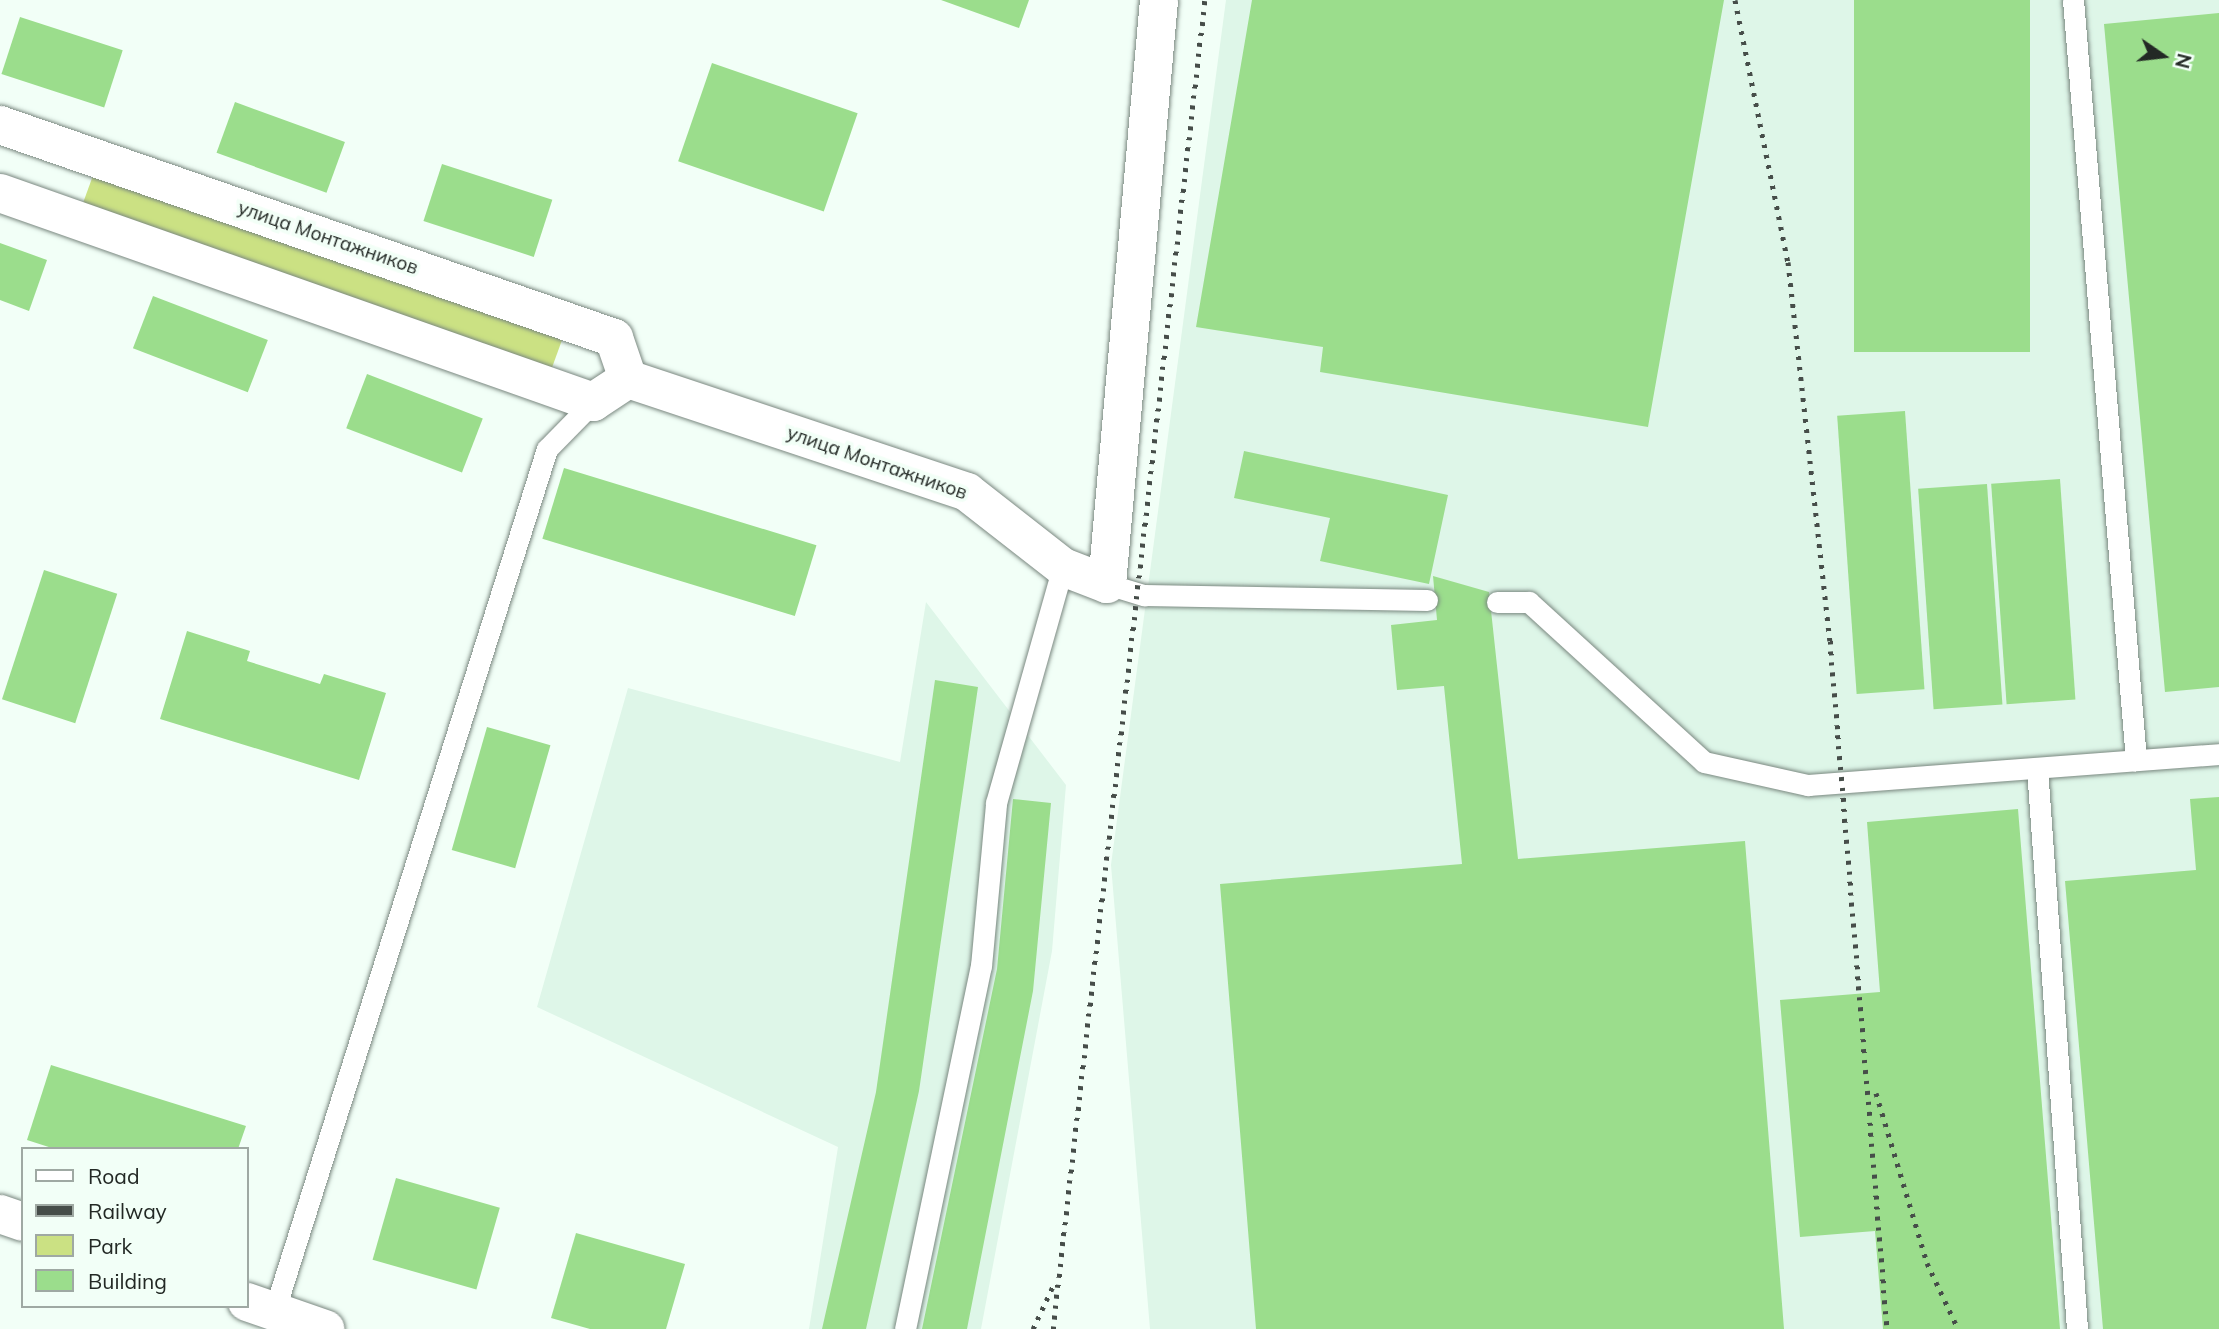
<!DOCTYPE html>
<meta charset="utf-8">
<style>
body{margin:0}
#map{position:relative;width:2219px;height:1329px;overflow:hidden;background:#f2fff7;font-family:Mulish,sans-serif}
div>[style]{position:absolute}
.built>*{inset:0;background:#def6e8}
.green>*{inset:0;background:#cbe183;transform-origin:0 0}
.building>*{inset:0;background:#9bdd8c;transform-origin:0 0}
.roads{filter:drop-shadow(0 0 2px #7a8880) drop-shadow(0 0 2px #7a8880)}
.service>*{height:21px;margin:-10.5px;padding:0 10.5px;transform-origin:10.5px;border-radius:10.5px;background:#fff}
.minor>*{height:38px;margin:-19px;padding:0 19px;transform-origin:19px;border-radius:19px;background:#fff}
.tertiary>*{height:38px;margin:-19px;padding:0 19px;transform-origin:19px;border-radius:19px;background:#fff}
.rail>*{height:5px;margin-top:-2.5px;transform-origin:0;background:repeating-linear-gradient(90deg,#464d49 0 3.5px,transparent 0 10.5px)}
span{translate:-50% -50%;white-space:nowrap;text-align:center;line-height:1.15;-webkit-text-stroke:7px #f2fff7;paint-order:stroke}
.street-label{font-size:19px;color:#232925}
.legend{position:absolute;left:21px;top:1147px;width:228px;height:161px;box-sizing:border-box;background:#f2fff7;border:2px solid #9fa9a3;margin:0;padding:9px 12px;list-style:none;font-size:21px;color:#232925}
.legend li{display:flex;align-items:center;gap:14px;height:35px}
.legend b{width:35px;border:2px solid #9fa9a3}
.north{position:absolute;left:2128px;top:21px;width:70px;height:70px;-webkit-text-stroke:5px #f2fff7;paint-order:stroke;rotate:104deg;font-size:19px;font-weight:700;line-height:28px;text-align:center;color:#232925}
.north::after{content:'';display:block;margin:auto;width:24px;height:32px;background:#232925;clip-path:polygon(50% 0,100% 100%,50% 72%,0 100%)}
</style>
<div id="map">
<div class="built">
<i style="clip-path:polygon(1226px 0,2219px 0,2219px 1329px,1150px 1329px,1111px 865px)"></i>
<i style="clip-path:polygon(926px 602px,1066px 785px,1052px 951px,981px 1329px,809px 1329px,838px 1147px,537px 1007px,628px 688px,900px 762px)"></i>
</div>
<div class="green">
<i style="left:95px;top:170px;width:497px;height:38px;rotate:20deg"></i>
</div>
<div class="building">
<i style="clip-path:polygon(941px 0,1029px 0,1019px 28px)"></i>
<i style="clip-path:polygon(1252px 0,1724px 0,1648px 427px,1320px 372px,1323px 347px,1196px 327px)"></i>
<i style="left:1854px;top:0;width:176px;height:352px"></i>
<i style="clip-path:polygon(2219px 13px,2219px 687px,2165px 692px,2104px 24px)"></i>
<i style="left:20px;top:17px;width:108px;height:60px;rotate:18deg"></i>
<i style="left:712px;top:63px;width:154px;height:104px;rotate:19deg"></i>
<i style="left:235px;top:102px;width:117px;height:54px;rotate:20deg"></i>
<i style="left:442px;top:164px;width:116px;height:60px;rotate:18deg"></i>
<i style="clip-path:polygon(0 243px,47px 260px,29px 311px,0 300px)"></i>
<i style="left:153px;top:296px;width:123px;height:56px;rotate:21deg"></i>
<i style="left:367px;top:374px;width:124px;height:58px;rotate:21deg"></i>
<i style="left:1905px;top:411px;width:279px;height:68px;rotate:86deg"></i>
<i style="clip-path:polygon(1244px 451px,1448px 495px,1429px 584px,1320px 561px,1330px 518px,1234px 498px)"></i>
<i style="left:564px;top:468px;width:264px;height:74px;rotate:17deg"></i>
<i style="left:2060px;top:479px;width:221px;height:69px;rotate:86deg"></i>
<i style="left:1987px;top:484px;width:221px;height:69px;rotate:86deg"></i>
<i style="left:44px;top:570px;width:77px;height:136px;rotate:18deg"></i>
<i style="clip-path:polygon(1433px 576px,1489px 592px,1518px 859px,1745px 841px,1784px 1329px,1256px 1329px,1220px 884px,1462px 864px,1444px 686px,1397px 690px,1391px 625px,1437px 620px)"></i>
<i style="clip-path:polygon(187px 631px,250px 651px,247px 661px,320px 684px,324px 674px,386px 693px,359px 780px,160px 719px)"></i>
<i style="clip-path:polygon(935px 680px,978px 687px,919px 1091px,866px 1329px,822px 1329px,876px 1092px)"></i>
<i style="left:487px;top:727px;width:66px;height:128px;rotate:16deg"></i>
<i style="clip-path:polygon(2219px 797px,2219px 1329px,2103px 1329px,2065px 881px,2196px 870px,2190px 799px)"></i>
<i style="clip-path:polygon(1013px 799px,1051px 803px,1033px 991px,967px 1329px,922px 1329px,997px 969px)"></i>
<i style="clip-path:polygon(2018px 809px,2060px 1329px,1883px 1329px,1875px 1231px,1800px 1237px,1780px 1000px,1880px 992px,1867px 822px)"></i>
<i style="clip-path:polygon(51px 1065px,246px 1126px,238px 1149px,55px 1149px,27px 1140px)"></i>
<i style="left:396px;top:1178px;width:108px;height:85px;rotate:16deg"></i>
<i style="clip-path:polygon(576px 1233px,685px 1264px,666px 1329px,590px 1329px,551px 1318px)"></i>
</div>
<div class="roads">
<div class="service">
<i style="left:2073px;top:0;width:763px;rotate:85.26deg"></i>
<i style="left:1107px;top:584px;width:39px;rotate:17deg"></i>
<i style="left:1144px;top:595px;width:283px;rotate:1deg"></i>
<i style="left:1497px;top:602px;width:32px"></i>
<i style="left:1529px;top:602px;width:237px;rotate:42.4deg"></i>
<i style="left:1704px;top:762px;width:107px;rotate:12.5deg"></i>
<i style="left:1808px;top:785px;width:412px;rotate:-4.3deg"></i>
<i style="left:2037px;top:768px;width:562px;rotate:85.92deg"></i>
<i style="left:274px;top:1312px;width:905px;rotate:-72.45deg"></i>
<i style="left:547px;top:449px;width:66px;rotate:-45.6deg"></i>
<i style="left:905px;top:1329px;width:371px;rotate:-78.2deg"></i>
<i style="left:981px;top:966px;width:164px;rotate:-84.7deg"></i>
<i style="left:996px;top:803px;width:245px;rotate:-74.2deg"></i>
</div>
<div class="minor">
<i style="left:0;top:125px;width:650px;rotate:19.13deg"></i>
<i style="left:614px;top:338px;width:43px;rotate:71.1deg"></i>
<i style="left:0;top:193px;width:629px;rotate:19.41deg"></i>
<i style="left:593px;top:402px;width:42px;rotate:-33.3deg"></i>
<i style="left:628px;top:379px;width:357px;rotate:18.4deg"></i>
<i style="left:967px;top:492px;width:122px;rotate:38deg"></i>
<i style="left:1063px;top:567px;width:47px;rotate:21.1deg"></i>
<i style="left:1107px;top:584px;width:586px;rotate:-84.91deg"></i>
</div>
<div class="tertiary">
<i style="left:0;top:1214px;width:24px;rotate:19deg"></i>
<i style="left:247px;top:1302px;width:83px;rotate:19.1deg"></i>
</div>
</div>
<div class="rail">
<i style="left:1735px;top:0;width:267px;rotate:78.6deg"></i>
<i style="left:1788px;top:262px;width:381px;rotate:83.7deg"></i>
<i style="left:1830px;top:641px;width:690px;rotate:85.26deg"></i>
<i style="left:1876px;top:1093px;width:177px;rotate:73.3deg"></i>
<i style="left:1927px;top:1263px;width:73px;rotate:64.8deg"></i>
<i style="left:1033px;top:1329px;width:50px;rotate:-65deg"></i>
<i style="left:1053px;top:1329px;width:1338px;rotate:-83.48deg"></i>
</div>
<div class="street-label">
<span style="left:328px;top:238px;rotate:19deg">улица Монтажников</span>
<span style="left:877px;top:463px;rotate:19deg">улица Монтажников</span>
</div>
<ul class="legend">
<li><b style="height:9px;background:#fff"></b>Road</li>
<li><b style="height:9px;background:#464d49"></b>Railway</li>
<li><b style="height:19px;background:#cbe183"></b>Park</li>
<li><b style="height:19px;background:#9bdd8c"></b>Building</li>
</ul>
<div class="north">N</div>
</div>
